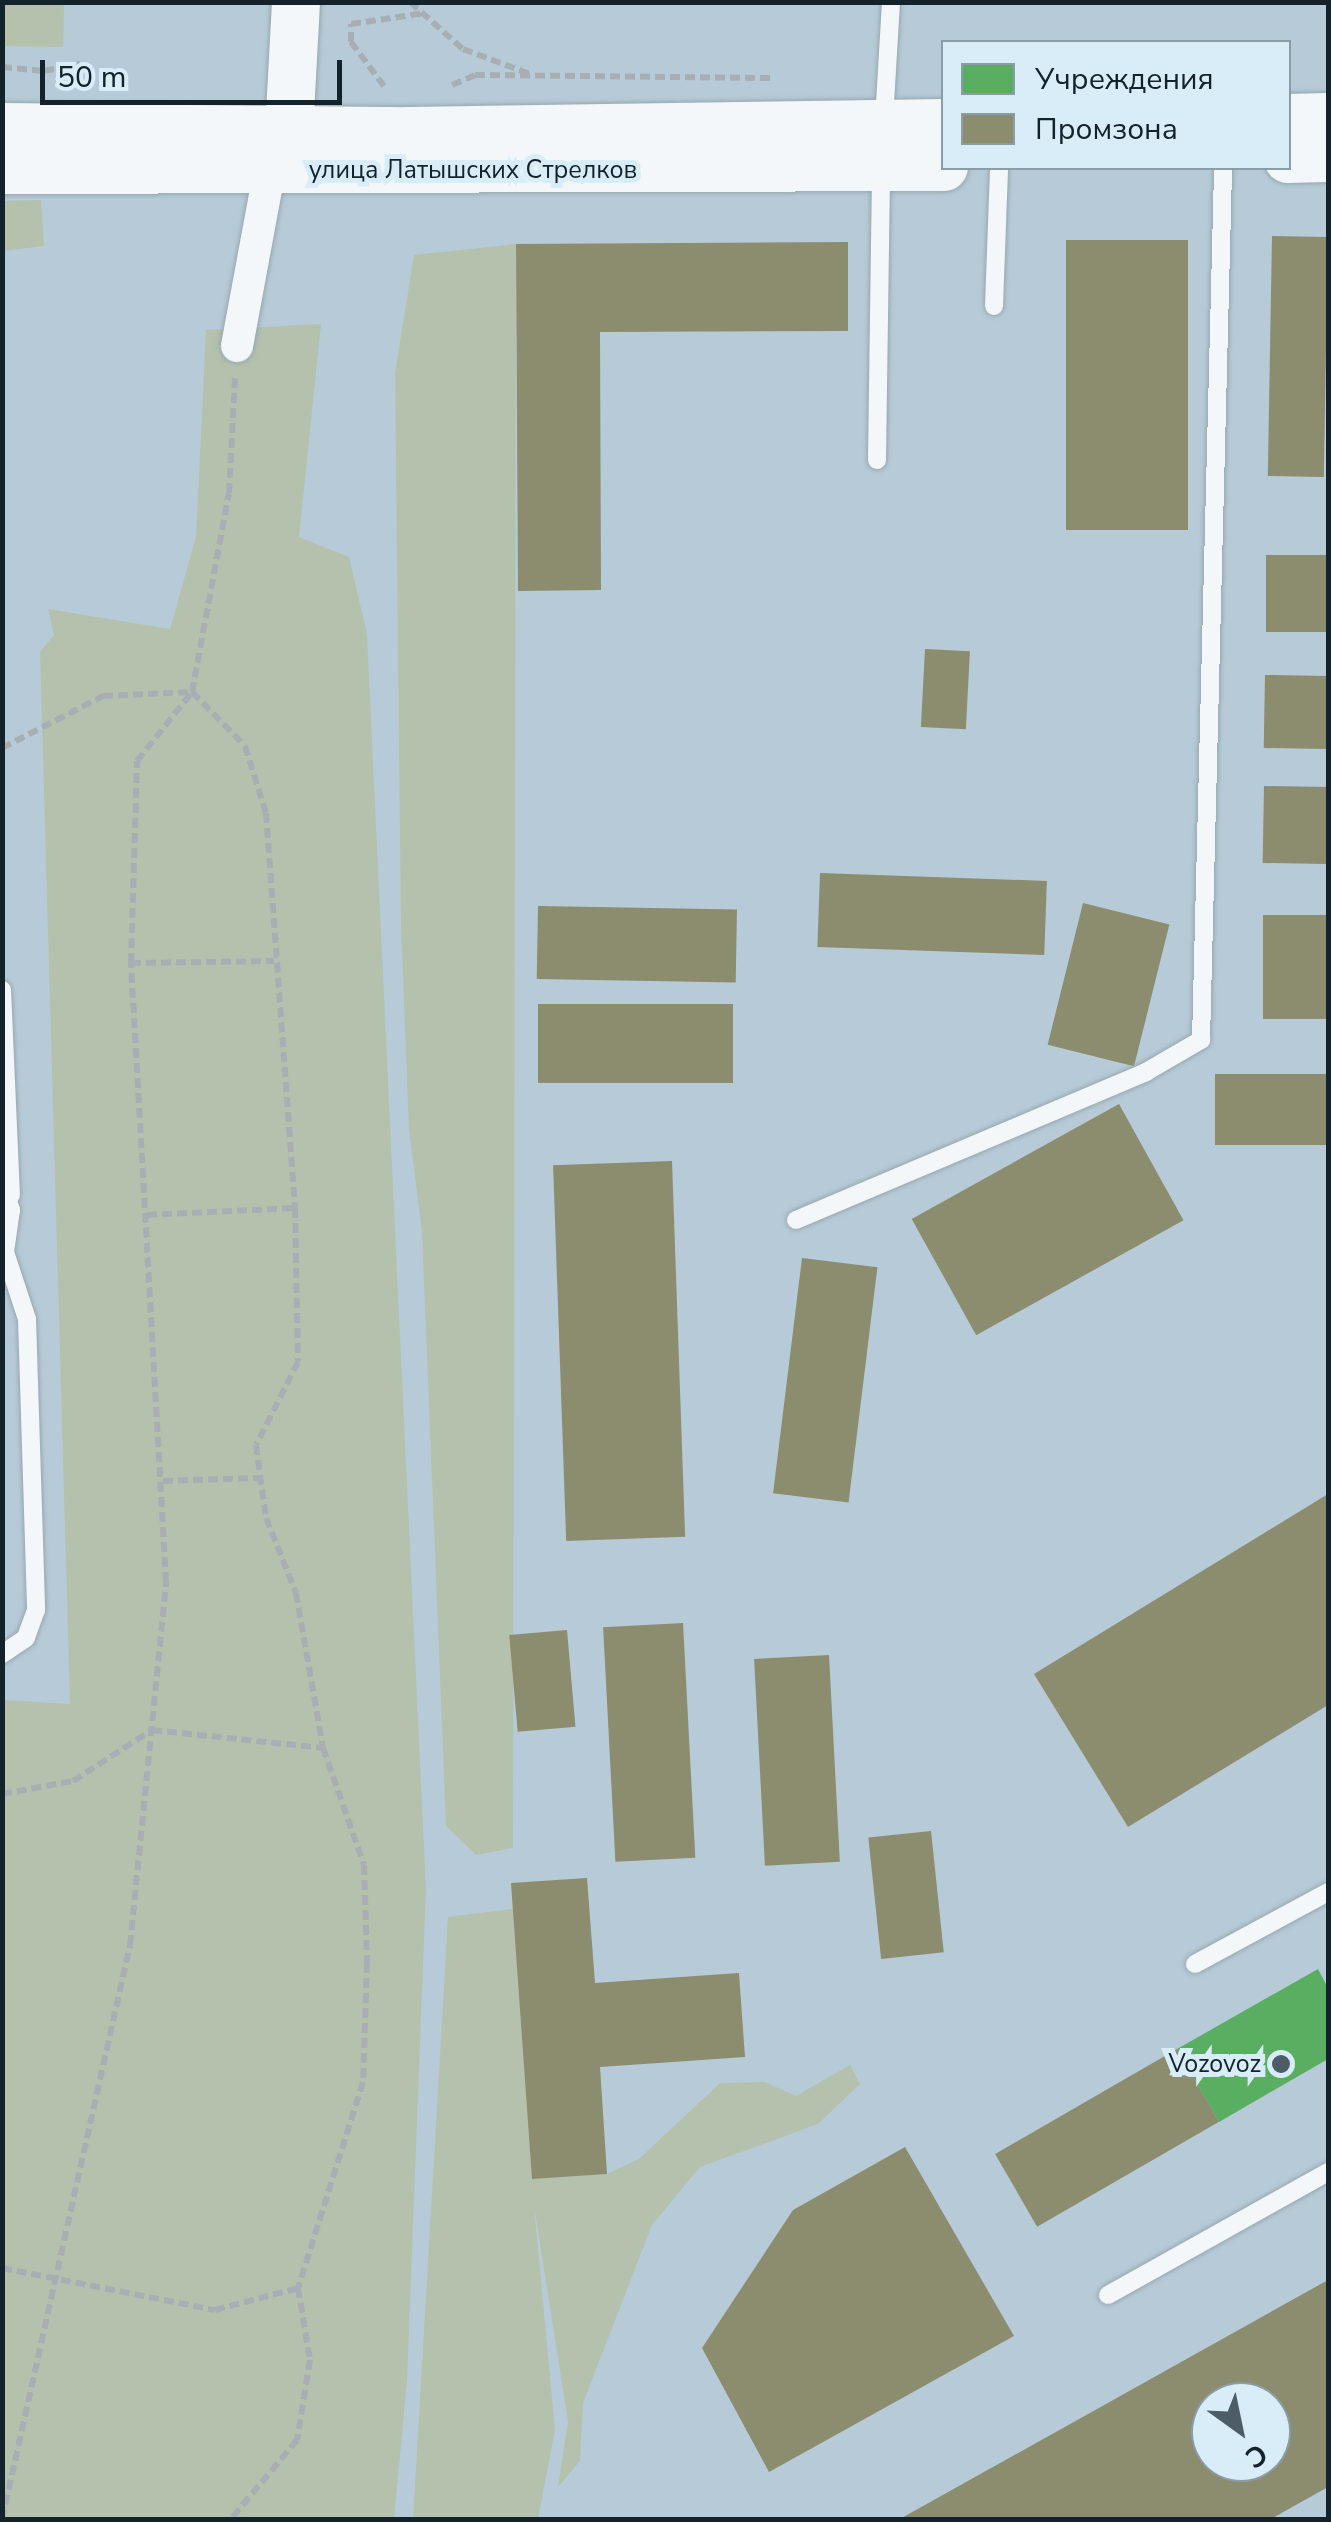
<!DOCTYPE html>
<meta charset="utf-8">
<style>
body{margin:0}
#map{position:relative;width:1331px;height:2522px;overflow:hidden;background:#b6cbd7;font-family:"Nunito Sans",sans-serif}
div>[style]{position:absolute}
.green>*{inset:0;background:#b4c1ad;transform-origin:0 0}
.public>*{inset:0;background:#5aae61}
.industry>*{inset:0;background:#8c8c6e;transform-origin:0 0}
.path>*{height:6px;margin-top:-3px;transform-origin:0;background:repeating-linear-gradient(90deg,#a8afb4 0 10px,transparent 0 15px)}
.roads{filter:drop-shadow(0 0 2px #97a7b0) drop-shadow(0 0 2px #97a7b0)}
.lane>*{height:18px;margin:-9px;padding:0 9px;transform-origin:9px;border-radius:9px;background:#f4f7f9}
.street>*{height:32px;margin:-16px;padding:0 16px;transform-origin:16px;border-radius:16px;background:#f4f7f9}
.secondary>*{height:48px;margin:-24px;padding:0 24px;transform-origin:24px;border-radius:24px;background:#f4f7f9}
.dots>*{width:28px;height:28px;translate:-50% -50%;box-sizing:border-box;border:5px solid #d9edf8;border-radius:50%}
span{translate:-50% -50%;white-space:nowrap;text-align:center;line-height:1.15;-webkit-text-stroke:10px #d9edf8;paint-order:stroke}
.street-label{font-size:25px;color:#13222b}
.poi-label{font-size:25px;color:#13222b}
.right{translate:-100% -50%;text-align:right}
.frame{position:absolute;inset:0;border:5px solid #13222b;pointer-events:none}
.legend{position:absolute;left:941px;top:40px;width:350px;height:130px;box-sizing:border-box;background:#d9edf8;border:2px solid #8a9ca6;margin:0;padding:12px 18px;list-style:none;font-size:30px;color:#13222b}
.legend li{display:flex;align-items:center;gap:20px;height:50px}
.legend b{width:50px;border:2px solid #8a9ca6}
.north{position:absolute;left:1191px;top:2382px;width:100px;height:100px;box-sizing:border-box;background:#d9edf8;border:2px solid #8a9ca6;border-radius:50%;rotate:147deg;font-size:28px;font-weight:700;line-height:40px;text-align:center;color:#13222b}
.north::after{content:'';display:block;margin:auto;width:35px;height:45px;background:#4c5d67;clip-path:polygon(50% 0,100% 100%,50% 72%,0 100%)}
.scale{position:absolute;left:40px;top:60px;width:302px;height:45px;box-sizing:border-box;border:5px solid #13222b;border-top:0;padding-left:12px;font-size:30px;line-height:35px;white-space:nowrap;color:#13222b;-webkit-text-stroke:8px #d9edf8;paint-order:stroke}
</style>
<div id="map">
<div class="green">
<i style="left:3px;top:2px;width:61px;height:44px;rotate:1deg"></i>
<i style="clip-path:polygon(41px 200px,44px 246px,3px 251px,3px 201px)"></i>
<i style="clip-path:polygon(516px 244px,513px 1848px,476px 1855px,446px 1826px,422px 1232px,409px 1129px,401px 927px,395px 373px,414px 255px)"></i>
<i style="clip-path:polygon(321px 324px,299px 537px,349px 557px,367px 634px,426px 1889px,407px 2381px,394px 2519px,3px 2519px,2px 1700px,70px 1704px,40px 652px,54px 635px,48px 609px,170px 629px,196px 537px,206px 330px)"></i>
<i style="clip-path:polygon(513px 1909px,532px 2179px,607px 2174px,639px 2159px,720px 2083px,765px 2082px,796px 2096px,850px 2065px,860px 2084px,818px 2124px,700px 2167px,652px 2225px,583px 2403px,580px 2461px,558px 2487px,568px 2422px,534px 2205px,555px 2430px,538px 2519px,413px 2520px,448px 1917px)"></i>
</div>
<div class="public">
<i style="clip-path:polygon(1318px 1969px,1328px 1988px,1328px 2059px,1219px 2122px,1177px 2049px)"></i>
</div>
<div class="industry">
<i style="left:1272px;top:236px;width:56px;height:240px;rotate:1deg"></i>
<i style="left:1188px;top:240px;width:290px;height:122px;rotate:90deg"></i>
<i style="clip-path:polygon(848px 242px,848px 331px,600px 332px,601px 590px,518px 591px,516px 244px)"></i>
<i style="left:1266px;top:555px;width:62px;height:77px"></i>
<i style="left:925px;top:649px;width:45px;height:78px;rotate:3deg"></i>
<i style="left:1265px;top:675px;width:63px;height:73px;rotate:1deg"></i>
<i style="left:1264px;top:786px;width:64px;height:77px;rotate:1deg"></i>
<i style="left:820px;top:873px;width:227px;height:74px;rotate:2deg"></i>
<i style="left:1083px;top:903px;width:89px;height:146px;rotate:14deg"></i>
<i style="left:538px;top:906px;width:199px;height:73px;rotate:1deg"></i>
<i style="left:1263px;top:915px;width:65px;height:104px"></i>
<i style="left:538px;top:1004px;width:195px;height:79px"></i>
<i style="left:1328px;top:1074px;width:71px;height:113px;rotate:90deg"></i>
<i style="left:1119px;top:1104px;width:133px;height:237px;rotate:61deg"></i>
<i style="left:672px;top:1161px;width:376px;height:119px;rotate:88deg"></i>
<i style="left:802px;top:1258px;width:76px;height:237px;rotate:7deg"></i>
<i style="clip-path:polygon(1328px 1494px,1328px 1705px,1128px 1827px,1034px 1674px)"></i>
<i style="left:683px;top:1623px;width:235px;height:80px;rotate:87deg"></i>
<i style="left:567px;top:1630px;width:97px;height:58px;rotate:85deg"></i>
<i style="left:829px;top:1655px;width:207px;height:75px;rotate:87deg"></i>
<i style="left:931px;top:1831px;width:122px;height:63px;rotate:84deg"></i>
<i style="clip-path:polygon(587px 1878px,595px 1983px,739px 1973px,745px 2057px,600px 2067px,607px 2174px,532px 2179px,511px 1883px)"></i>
<i style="left:1177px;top:2049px;width:84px;height:210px;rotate:60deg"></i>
<i style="clip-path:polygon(905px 2147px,1014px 2336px,769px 2472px,702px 2348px,793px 2210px)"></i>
<i style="clip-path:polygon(evenodd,1328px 2280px,1328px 2487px,1269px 2520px,898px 2520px,1328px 2280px,1211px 2402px,1271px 2402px,1271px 2462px,1211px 2462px,1211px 2402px)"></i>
</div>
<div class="path">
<i style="left:410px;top:2px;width:71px;rotate:41.6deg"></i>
<i style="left:463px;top:49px;width:72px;rotate:20.5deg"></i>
<i style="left:2px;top:67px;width:42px;rotate:5.4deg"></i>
<i style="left:44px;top:71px;width:37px;rotate:-11deg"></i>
<i style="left:452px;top:85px;width:25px;rotate:-23deg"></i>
<i style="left:475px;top:75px;width:297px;rotate:0.6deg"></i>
<i style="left:384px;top:86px;width:55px;rotate:-126.9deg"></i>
<i style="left:351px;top:42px;width:18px;rotate:-90deg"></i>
<i style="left:351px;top:24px;width:75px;rotate:-8.5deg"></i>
<i style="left:2px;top:748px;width:114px;rotate:-27.2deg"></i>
<i style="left:103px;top:696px;width:89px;rotate:-2.6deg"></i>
<i style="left:192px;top:692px;width:76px;rotate:45.5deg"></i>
<i style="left:245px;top:746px;width:70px;rotate:72.6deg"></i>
<i style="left:266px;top:813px;width:396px;rotate:85.8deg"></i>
<i style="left:295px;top:1208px;width:154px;rotate:88.9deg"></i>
<i style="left:298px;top:1362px;width:93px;rotate:116.8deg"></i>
<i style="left:256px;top:1445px;width:74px;rotate:82.2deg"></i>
<i style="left:266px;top:1518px;width:81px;rotate:68.2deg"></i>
<i style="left:296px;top:1593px;width:157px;rotate:80.1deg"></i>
<i style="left:323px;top:1748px;width:124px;rotate:70.7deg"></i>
<i style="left:364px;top:1865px;width:98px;rotate:88.2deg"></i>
<i style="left:367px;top:1963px;width:119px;rotate:91.9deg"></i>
<i style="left:363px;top:2082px;width:216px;rotate:107.5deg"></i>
<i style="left:298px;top:2288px;width:73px;rotate:80.5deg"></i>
<i style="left:310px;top:2360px;width:81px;rotate:99.2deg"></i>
<i style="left:297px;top:2440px;width:104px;rotate:129.9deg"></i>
<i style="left:131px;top:963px;width:143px;rotate:-0.8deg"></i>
<i style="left:147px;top:1215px;width:148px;rotate:-2.7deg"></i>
<i style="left:163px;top:1481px;width:97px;rotate:-1.8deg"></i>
<i style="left:2px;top:1794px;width:72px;rotate:-10.4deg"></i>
<i style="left:73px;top:1781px;width:94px;rotate:-32.8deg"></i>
<i style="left:152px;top:1730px;width:172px;rotate:6deg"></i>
<i style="left:2px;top:2268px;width:217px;rotate:11.2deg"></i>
<i style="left:215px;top:2310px;width:86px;rotate:-14.8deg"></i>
<i style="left:2px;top:2519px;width:588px;rotate:-77.43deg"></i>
<i style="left:130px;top:1945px;width:365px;rotate:-84.3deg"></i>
<i style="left:166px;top:1582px;width:620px;rotate:-93.24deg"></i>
<i style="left:131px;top:963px;width:202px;rotate:-88.3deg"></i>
<i style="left:137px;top:761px;width:88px;rotate:-51.4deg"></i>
<i style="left:192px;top:692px;width:202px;rotate:-79.5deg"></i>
<i style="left:229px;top:493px;width:115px;rotate:-87deg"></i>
</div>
<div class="roads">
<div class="lane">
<i style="left:884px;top:120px;width:118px;rotate:-86.6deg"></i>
<i style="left:994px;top:306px;width:138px;rotate:-87.9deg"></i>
<i style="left:877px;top:460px;width:289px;rotate:-89.2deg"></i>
<i style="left:2px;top:990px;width:205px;rotate:87.5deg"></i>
<i style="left:2px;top:1184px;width:28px;rotate:71deg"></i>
<i style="left:11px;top:1210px;width:42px;rotate:98.1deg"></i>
<i style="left:5px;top:1252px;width:71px;rotate:71.8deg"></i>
<i style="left:27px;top:1319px;width:291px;rotate:88.2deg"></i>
<i style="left:36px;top:1610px;width:30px;rotate:110deg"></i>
<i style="left:26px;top:1638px;width:29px;rotate:146deg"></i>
<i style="left:796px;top:1220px;width:380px;rotate:-22.9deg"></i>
<i style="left:1146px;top:1072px;width:64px;rotate:-30.2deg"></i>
<i style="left:1201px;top:1040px;width:872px;rotate:-88.55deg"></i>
<i style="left:1195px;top:1964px;width:151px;rotate:-28.4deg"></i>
<i style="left:1108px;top:2295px;width:252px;rotate:-29.2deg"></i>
</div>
<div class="street">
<i style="left:237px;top:346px;width:181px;rotate:-79.5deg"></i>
</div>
<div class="secondary">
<i style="left:1288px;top:118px;width:40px;rotate:-1.4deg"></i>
<i style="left:2px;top:127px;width:407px;rotate:0.6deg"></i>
<i style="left:409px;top:131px;width:535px;rotate:-0.86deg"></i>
<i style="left:1288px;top:159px;width:40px;rotate:-1.4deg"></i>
<i style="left:274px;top:161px;width:33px;rotate:-63deg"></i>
<i style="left:289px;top:132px;width:130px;rotate:-86.9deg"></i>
<i style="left:2px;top:170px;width:942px;rotate:-0.18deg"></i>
</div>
</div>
<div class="dots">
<i style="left:1281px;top:2064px;background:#4c5d67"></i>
</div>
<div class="street-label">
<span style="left:473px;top:170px">улица Латышских Стрелков</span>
</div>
<div class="poi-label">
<span class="right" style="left:1261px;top:2064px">Vozovoz</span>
</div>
<div class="frame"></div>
<ul class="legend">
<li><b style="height:28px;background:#5aae61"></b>Учреждения</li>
<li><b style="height:28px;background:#8c8c6e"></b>Промзона</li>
</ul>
<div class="north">С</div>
<div class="scale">50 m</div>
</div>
